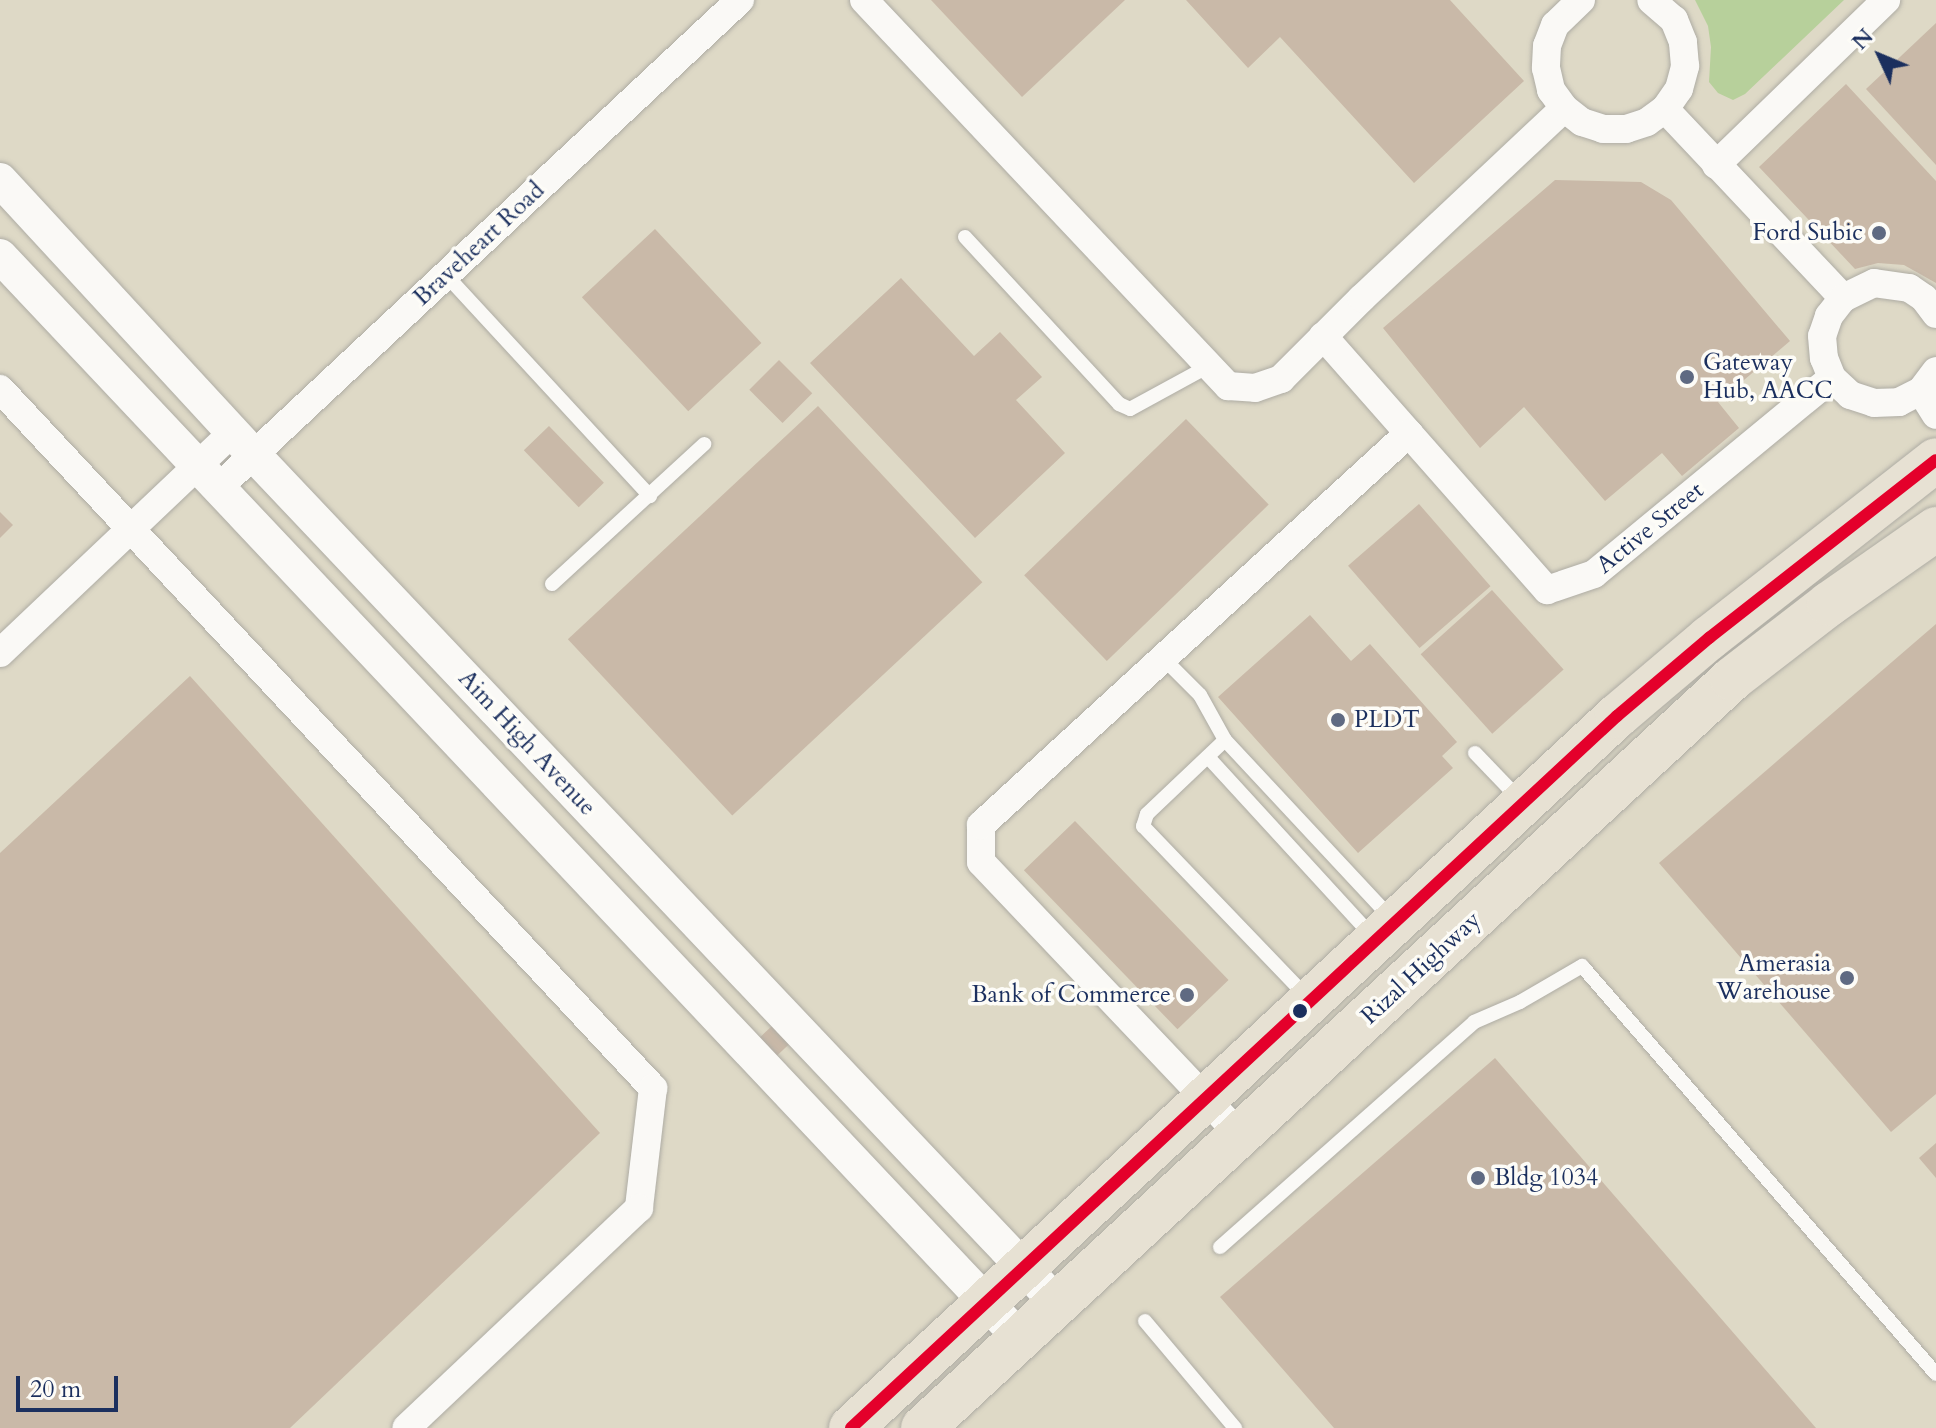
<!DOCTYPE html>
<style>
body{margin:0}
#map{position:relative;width:1936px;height:1428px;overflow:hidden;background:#ded9c6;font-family:Cardo,serif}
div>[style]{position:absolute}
.green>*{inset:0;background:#b7d09b}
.building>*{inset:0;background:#c9b9a8;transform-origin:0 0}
.roads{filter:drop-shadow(0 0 2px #aeaca4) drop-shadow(0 0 2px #aeaca4)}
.service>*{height:14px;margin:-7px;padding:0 7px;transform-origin:7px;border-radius:7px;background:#faf9f6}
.minor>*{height:28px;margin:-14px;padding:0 14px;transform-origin:14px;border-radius:14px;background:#faf9f6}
.tertiary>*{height:34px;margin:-17px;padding:0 17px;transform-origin:17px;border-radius:17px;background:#faf9f6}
.primary>*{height:44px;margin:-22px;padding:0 22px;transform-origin:22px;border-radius:22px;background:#e7e1d3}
.bus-1>*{height:12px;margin:-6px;padding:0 6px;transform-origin:6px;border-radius:6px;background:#e4002b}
.dots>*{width:22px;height:22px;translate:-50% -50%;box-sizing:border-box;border:4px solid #fdfcf7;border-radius:50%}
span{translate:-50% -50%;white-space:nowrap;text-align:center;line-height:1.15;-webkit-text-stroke:7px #fdfcf7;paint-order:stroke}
.poi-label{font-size:24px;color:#1b2f5e}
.right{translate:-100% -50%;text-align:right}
.left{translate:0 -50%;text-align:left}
.street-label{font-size:24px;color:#1b2f5e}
.north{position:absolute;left:1840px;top:16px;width:80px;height:80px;-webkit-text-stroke:6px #fdfcf7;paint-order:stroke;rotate:314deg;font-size:22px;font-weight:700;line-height:32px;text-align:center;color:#1b2f5e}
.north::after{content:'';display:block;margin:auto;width:28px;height:36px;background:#1b2f5e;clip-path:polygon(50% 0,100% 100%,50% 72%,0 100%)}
.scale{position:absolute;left:16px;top:1376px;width:102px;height:36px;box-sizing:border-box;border:4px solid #1b2f5e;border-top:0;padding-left:10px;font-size:24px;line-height:28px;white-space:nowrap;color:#1b2f5e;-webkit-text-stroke:6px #fdfcf7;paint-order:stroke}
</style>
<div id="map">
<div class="green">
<i style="clip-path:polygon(1695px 0,1844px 0,1745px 94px,1733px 100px,1718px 93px,1709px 82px,1711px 47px,1708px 26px)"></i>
</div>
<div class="building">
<i style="clip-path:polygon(931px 0,1125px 0,1022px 97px)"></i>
<i style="clip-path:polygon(1186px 0,1450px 0,1524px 81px,1414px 183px,1280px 37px,1248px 68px)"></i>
<i style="clip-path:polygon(1936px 23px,1936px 165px,1866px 89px)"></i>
<i style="clip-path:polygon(1846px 84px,1936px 181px,1936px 283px,1904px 265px,1878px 263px,1855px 269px,1759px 167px)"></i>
<i style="clip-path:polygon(1555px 180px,1641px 182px,1671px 200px,1790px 341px,1718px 402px,1739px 428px,1682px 476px,1662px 453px,1605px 501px,1524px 407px,1480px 448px,1383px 328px)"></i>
<i style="left:655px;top:229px;width:156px;height:100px;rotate:47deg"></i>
<i style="clip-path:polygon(901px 278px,974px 356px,1000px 332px,1042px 377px,1016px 400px,1065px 453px,975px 538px,810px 363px)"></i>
<i style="left:779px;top:360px;width:47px;height:42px;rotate:45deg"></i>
<i style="left:818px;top:406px;width:241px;height:342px;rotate:47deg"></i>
<i style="left:1186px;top:419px;width:119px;height:225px;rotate:46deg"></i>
<i style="left:549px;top:426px;width:79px;height:35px;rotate:46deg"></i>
<i style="left:1419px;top:504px;width:109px;height:94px;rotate:49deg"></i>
<i style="clip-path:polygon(0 512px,13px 525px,0 538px)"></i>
<i style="left:1492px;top:590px;width:107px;height:96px;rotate:48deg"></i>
<i style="clip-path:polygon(1310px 615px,1351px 661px,1370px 644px,1457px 742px,1442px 756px,1453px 768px,1358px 853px,1218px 697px)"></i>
<i style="clip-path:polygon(1936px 624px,1936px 1094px,1891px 1132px,1659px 863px)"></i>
<i style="clip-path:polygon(190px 676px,600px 1133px,290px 1428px,0 1428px,0 853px)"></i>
<i style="left:1075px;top:821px;width:221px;height:71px;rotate:46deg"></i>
<i style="left:772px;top:1026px;width:25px;height:20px;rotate:47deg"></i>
<i style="clip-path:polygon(1495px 1058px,1816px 1428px,1334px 1428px,1220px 1297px)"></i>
<i style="clip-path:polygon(1936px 1143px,1936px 1178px,1919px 1158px)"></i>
</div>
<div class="roads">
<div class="service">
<i style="left:965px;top:237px;width:227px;rotate:47.3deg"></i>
<i style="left:1119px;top:404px;width:12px;rotate:24deg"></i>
<i style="left:1130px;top:409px;width:90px;rotate:-28.6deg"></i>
<i style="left:446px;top:275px;width:301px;rotate:47.3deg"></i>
<i style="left:552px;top:584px;width:207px;rotate:-42.6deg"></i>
<i style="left:1163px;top:658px;width:52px;rotate:45deg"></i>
<i style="left:1200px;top:695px;width:51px;rotate:60.9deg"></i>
<i style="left:1225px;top:740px;width:243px;rotate:47deg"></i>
<i style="left:1225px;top:740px;width:108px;rotate:136.5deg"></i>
<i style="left:1147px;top:814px;width:13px;rotate:108deg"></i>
<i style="left:1143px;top:826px;width:238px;rotate:46.2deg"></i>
<i style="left:1475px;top:753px;width:65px;rotate:46.2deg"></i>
<i style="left:1208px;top:757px;width:244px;rotate:47.5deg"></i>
<i style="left:1220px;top:1247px;width:339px;rotate:-41.5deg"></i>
<i style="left:1474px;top:1022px;width:50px;rotate:-23.5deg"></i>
<i style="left:1520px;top:1002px;width:72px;rotate:-30.1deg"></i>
<i style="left:1582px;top:966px;width:540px;rotate:49.05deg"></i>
<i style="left:1145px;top:1321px;width:140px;rotate:49.9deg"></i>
</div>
<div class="minor">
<i style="left:864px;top:0;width:531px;rotate:46.68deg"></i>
<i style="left:1228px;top:386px;width:27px;rotate:4deg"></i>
<i style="left:1255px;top:388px;width:28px;rotate:-19deg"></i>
<i style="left:1281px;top:379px;width:115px;rotate:-45deg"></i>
<i style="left:1362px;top:298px;width:277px;rotate:-43.2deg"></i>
<i style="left:1581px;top:0;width:36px;rotate:136deg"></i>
<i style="left:1555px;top:25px;width:22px;rotate:111deg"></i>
<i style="left:1547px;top:46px;width:22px;rotate:93deg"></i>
<i style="left:1546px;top:68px;width:23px;rotate:77deg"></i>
<i style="left:1551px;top:90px;width:22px;rotate:54deg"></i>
<i style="left:1564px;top:108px;width:23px;rotate:38deg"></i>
<i style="left:1582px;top:122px;width:22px;rotate:18deg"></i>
<i style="left:1603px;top:129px;width:23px"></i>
<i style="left:1626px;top:129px;width:22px;rotate:-18deg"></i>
<i style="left:1647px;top:122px;width:22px;rotate:-36deg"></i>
<i style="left:1665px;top:109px;width:24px;rotate:-55deg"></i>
<i style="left:1679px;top:89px;width:24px;rotate:-75deg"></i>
<i style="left:1685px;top:66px;width:24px;rotate:-95deg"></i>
<i style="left:1683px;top:42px;width:24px;rotate:-112deg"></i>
<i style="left:1674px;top:20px;width:30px;rotate:-139deg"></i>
<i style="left:1665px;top:109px;width:260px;rotate:46.7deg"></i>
<i style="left:1716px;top:165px;width:237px;rotate:-44.1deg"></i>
<i style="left:1936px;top:314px;width:20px;rotate:-127deg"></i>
<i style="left:1924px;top:298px;width:18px;rotate:-146deg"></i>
<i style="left:1909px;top:288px;width:35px;rotate:-172deg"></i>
<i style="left:1874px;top:283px;width:34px;rotate:154deg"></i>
<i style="left:1843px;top:298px;width:23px;rotate:128deg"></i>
<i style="left:1829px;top:316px;width:21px;rotate:109deg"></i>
<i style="left:1822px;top:336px;width:22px;rotate:85deg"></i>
<i style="left:1824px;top:358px;width:22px;rotate:68deg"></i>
<i style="left:1832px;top:378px;width:25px;rotate:43deg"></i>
<i style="left:1850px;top:395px;width:25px;rotate:18deg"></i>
<i style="left:1874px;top:403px;width:25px;rotate:-2deg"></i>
<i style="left:1899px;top:402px;width:25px;rotate:-27deg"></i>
<i style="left:1921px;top:391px;width:25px;rotate:-53deg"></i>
<i style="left:1323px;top:336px;width:339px;rotate:48.6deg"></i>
<i style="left:1547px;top:590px;width:50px;rotate:-18.8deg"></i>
<i style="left:1594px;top:574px;width:308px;rotate:-39.5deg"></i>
<i style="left:0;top:389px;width:957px;rotate:46.95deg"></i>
<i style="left:653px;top:1088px;width:121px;rotate:96.7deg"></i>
<i style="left:639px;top:1208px;width:320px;rotate:136.6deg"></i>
<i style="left:1921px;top:391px;width:28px;rotate:58deg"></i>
<i style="left:217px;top:489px;width:716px;rotate:-43.08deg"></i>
<i style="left:0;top:653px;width:321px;rotate:-43.5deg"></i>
<i style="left:1240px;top:1135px;width:376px;rotate:-133.5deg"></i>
<i style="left:981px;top:862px;width:37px;rotate:-90deg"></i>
<i style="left:981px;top:825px;width:580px;rotate:-42.49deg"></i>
</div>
<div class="tertiary">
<i style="left:0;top:180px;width:374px;rotate:47.3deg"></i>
<i style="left:254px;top:455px;width:1169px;rotate:46.56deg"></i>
<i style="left:0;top:256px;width:1487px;rotate:46.69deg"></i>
</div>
<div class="primary">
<i style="left:851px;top:1428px;width:1046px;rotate:-42.91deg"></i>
<i style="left:1617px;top:716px;width:121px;rotate:-40.3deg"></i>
<i style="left:1709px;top:638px;width:288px;rotate:-38.1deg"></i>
<i style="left:923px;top:1428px;width:1102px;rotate:-42.79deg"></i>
<i style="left:1732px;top:679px;width:123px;rotate:-37.7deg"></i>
<i style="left:1829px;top:604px;width:131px;rotate:-35deg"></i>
</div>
</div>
<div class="bus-1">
<i style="left:851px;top:1428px;width:1046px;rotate:-42.91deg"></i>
<i style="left:1617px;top:716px;width:121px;rotate:-40.3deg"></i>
<i style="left:1709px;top:638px;width:288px;rotate:-38.1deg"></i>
</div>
<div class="dots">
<i style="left:1879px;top:233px;background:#5f6a82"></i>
<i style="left:1687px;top:377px;background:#5f6a82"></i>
<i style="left:1338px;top:720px;background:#5f6a82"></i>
<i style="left:1847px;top:978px;background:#5f6a82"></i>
<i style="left:1187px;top:995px;background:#5f6a82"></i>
<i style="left:1300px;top:1011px;background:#1b2f5e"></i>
<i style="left:1478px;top:1178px;background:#5f6a82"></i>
</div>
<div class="poi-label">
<span class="right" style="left:1863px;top:233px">Ford Subic</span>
<span class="left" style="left:1703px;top:377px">Gateway<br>Hub, AACC</span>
<span class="left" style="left:1354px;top:720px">PLDT</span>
<span class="right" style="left:1831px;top:978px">Amerasia<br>Warehouse</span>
<span class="right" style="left:1171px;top:995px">Bank of Commerce</span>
<span class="left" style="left:1494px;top:1178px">Bldg 1034</span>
</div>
<div class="street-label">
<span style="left:479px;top:244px;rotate:-43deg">Braveheart Road</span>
<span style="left:1650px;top:528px;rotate:-39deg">Active Street</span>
<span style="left:527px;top:743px;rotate:47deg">Aim High Avenue</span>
<span style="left:1421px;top:968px;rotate:-43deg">Rizal Highway</span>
</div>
<div class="north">N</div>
<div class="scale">20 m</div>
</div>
